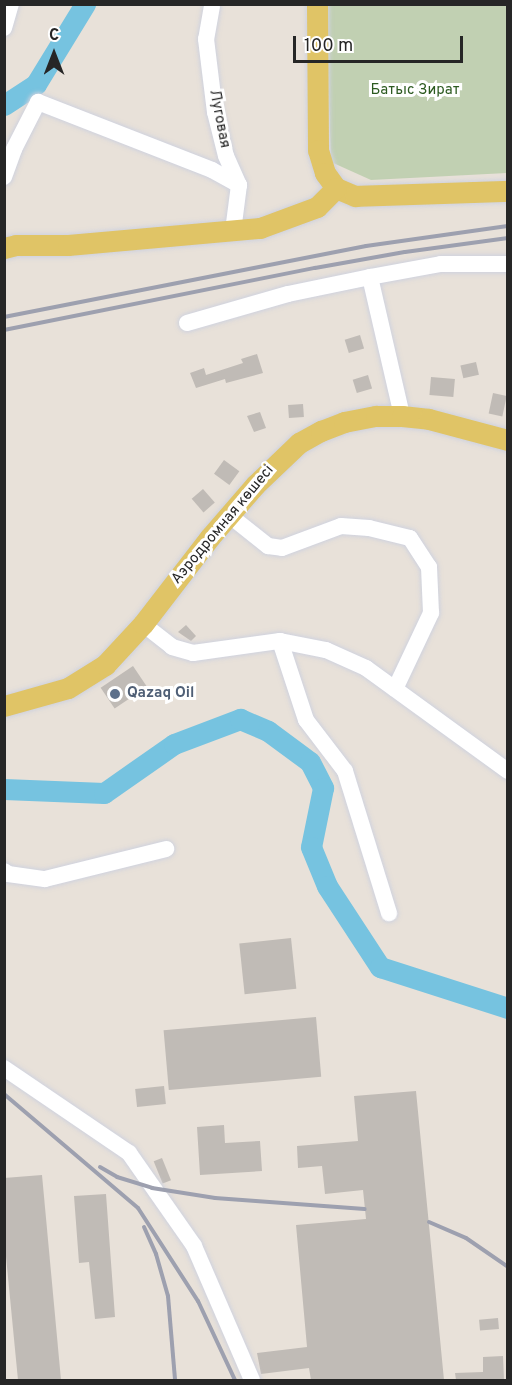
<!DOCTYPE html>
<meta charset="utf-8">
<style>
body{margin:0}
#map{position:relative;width:512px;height:1385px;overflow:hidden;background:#e8e1d9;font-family:Overpass,sans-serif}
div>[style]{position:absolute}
.cemetery>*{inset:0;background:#c1d0b2}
.river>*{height:21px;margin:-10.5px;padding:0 10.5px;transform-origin:10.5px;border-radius:10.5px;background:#76c3e0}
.building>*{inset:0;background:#c0bbb6;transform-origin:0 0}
.roads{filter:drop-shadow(0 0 2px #cfd2de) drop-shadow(0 0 2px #cfd2de)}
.minor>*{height:16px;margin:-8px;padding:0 8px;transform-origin:8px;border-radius:8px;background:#fff}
.major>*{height:21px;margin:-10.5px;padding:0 10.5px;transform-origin:10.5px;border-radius:10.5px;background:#e0c466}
.rail>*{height:4px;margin:-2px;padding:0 2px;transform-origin:2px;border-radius:2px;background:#9da0af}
.dots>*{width:16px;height:16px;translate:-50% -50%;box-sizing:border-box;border:3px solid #fff;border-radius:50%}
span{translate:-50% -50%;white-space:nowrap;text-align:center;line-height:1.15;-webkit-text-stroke:6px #fff;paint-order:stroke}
.park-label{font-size:15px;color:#2c5a20}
.street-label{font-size:15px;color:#262626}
.service-label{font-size:15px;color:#4e5e75;font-weight:700}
.left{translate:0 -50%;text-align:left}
.frame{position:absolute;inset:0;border:6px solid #262626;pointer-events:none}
.north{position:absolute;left:24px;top:24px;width:60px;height:60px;-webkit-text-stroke:4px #fff;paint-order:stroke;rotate:0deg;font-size:16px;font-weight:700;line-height:24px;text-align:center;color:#262626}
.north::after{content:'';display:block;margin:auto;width:21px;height:27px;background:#262626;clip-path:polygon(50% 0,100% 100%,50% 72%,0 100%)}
.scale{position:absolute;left:293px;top:36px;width:170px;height:27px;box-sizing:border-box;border:3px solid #262626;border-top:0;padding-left:8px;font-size:18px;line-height:21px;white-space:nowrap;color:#262626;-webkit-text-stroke:4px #fff;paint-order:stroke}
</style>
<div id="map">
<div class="cemetery">
<i style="clip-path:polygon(326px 5px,507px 5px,507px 173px,371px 180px,331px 162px)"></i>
</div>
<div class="river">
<i style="left:4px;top:105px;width:38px;rotate:-33deg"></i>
<i style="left:36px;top:84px;width:94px;rotate:-58.5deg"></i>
<i style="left:4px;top:789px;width:100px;rotate:2.3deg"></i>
<i style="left:104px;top:793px;width:85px;rotate:-35deg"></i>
<i style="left:174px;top:744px;width:71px;rotate:-20.7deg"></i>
<i style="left:240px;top:719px;width:30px;rotate:23deg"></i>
<i style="left:268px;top:731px;width:52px;rotate:36.4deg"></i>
<i style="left:310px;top:762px;width:29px;rotate:63deg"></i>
<i style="left:323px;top:788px;width:60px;rotate:101.5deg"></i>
<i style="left:311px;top:847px;width:42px;rotate:67.7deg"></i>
<i style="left:327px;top:886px;width:97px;rotate:56.8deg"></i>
<i style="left:380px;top:967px;width:134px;rotate:17.8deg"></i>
</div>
<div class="building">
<i style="left:360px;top:335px;width:14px;height:16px;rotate:73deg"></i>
<i style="clip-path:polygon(257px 354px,263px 373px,226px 383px,225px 379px,196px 388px,190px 373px,204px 368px,206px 375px,243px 363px,241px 359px)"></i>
<i style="left:476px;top:362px;width:13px;height:16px;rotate:77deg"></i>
<i style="left:368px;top:375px;width:14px;height:16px;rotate:73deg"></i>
<i style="left:431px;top:377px;width:24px;height:18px;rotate:5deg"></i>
<i style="left:493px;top:393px;width:14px;height:21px;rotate:12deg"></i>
<i style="left:303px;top:404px;width:13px;height:15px;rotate:86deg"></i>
<i style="clip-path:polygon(260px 412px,266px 428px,254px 432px,247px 416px)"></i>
<i style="left:224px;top:460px;width:19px;height:17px;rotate:36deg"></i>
<i style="left:203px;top:489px;width:18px;height:15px;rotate:49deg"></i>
<i style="clip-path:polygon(186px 625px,196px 636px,191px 641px,178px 632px)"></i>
<i style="left:133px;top:666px;width:25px;height:39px;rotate:56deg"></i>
<i style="left:291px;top:938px;width:51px;height:52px;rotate:84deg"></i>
<i style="left:316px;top:1017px;width:60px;height:153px;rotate:85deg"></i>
<i style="left:164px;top:1086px;width:18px;height:29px;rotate:84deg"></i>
<i style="clip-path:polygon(416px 1091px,444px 1380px,311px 1380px,309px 1368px,261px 1374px,257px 1353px,307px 1347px,296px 1225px,366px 1219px,363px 1190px,325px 1194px,322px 1166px,298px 1168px,297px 1146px,358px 1141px,354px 1096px)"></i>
<i style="clip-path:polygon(224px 1125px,225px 1143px,260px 1141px,262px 1171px,200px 1175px,197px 1127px)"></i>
<i style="left:162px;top:1158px;width:24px;height:9px;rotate:68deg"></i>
<i style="clip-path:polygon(42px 1175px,61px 1380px,18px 1380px,4px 1236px,4px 1178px)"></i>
<i style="clip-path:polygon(106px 1194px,115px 1317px,95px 1319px,89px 1262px,79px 1263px,74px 1196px)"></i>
<i style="left:498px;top:1318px;width:11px;height:19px;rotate:85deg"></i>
<i style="clip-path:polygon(503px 1356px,504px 1380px,456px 1380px,455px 1373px,483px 1372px,483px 1357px)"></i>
</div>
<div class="roads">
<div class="minor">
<i style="left:212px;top:6px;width:34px;rotate:100deg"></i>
<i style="left:206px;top:39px;width:74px;rotate:83deg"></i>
<i style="left:215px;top:112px;width:45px;rotate:76deg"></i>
<i style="left:226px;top:156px;width:32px;rotate:66deg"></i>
<i style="left:239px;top:185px;width:46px;rotate:97.4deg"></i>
<i style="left:4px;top:28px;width:25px;rotate:-74deg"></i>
<i style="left:4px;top:177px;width:30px;rotate:-70deg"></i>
<i style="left:14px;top:149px;width:53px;rotate:-62.9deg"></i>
<i style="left:38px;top:102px;width:187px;rotate:21.3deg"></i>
<i style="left:212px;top:170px;width:31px;rotate:29deg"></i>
<i style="left:370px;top:277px;width:143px;rotate:77deg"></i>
<i style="left:187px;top:323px;width:105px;rotate:-16deg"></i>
<i style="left:288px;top:294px;width:84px;rotate:-11.7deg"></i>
<i style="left:370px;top:277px;width:72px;rotate:-10.4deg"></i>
<i style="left:441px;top:264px;width:67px"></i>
<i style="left:229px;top:515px;width:50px;rotate:38.5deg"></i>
<i style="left:268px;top:546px;width:14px;rotate:8deg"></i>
<i style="left:282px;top:548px;width:63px;rotate:-20.4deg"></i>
<i style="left:341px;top:526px;width:28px;rotate:4deg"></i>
<i style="left:369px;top:528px;width:42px;rotate:13.7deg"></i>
<i style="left:410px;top:538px;width:35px;rotate:57deg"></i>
<i style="left:429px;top:567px;width:46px;rotate:87.5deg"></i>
<i style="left:431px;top:613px;width:84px;rotate:115.3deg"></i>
<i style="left:143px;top:624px;width:37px;rotate:38deg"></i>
<i style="left:172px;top:647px;width:22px;rotate:16deg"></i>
<i style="left:193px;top:653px;width:88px;rotate:-7.9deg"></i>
<i style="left:280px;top:641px;width:47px;rotate:11.1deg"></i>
<i style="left:326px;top:650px;width:44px;rotate:24.2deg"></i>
<i style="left:366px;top:668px;width:175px;rotate:36deg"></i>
<i style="left:280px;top:641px;width:83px;rotate:71.8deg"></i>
<i style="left:306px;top:720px;width:64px;rotate:52.6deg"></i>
<i style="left:345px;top:771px;width:149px;rotate:72.8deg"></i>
<i style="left:4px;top:871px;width:5px;rotate:37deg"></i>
<i style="left:8px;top:874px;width:37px;rotate:8deg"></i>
<i style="left:45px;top:879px;width:125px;rotate:-13.9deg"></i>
<i style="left:4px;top:1068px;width:151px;rotate:34.2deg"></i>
<i style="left:129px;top:1153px;width:113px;rotate:55deg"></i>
<i style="left:194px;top:1246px;width:146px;rotate:66.6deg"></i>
</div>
<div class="major">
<i style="left:317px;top:4px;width:146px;rotate:89.6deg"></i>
<i style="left:318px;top:150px;width:24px;rotate:73deg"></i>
<i style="left:325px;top:173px;width:19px;rotate:54deg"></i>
<i style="left:336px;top:188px;width:21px;rotate:23deg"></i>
<i style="left:355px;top:196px;width:153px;rotate:-1.9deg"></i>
<i style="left:4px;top:248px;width:12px;rotate:-14deg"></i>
<i style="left:16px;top:245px;width:52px"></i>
<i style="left:68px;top:245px;width:193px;rotate:-5.1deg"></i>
<i style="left:260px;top:228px;width:61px;rotate:-20.2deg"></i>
<i style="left:317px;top:207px;width:27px;rotate:-45deg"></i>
<i style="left:4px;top:706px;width:66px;rotate:-15.7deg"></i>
<i style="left:68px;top:688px;width:44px;rotate:-31.9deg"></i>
<i style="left:105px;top:665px;width:56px;rotate:-47.2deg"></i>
<i style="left:143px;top:624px;width:110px;rotate:-52.4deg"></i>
<i style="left:210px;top:537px;width:69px;rotate:-49.1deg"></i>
<i style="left:255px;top:485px;width:61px;rotate:-43.7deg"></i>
<i style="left:299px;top:443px;width:25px;rotate:-29deg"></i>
<i style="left:321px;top:431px;width:25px;rotate:-21deg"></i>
<i style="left:344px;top:422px;width:33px;rotate:-11deg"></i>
<i style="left:376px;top:416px;width:26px"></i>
<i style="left:402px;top:416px;width:27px;rotate:6deg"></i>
<i style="left:429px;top:419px;width:82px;rotate:14.9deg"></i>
</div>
</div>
<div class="rail">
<i style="left:4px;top:317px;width:369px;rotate:-11.1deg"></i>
<i style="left:366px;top:246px;width:143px;rotate:-8deg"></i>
<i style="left:4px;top:330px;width:317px;rotate:-11.3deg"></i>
<i style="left:315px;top:268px;width:91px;rotate:-10.1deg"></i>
<i style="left:405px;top:252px;width:104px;rotate:-7.7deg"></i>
<i style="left:4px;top:1094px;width:176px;rotate:40.4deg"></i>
<i style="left:138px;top:1208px;width:111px;rotate:57.2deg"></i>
<i style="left:198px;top:1301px;width:87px;rotate:64.9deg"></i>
<i style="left:100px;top:1167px;width:20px;rotate:30deg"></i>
<i style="left:117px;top:1177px;width:37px;rotate:17deg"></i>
<i style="left:152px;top:1188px;width:64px;rotate:9deg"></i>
<i style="left:215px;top:1198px;width:150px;rotate:4.2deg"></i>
<i style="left:429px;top:1222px;width:40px;rotate:23.4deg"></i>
<i style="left:466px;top:1238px;width:51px;rotate:34.6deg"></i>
<i style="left:144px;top:1227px;width:30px;rotate:66deg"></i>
<i style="left:156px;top:1254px;width:44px;rotate:74.1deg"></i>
<i style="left:168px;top:1296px;width:84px;rotate:85.2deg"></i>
</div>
<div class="dots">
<i style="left:115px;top:694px;background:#5c6f8a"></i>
</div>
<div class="park-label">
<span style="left:415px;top:91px">Батыс Зират</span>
</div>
<div class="street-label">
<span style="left:219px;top:119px;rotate:79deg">Луговая</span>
<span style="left:223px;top:525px;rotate:-50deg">Аэродромная көшесі</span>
</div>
<div class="service-label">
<span class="left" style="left:127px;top:694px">Qazaq Oil</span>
</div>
<div class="frame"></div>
<div class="north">С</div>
<div class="scale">100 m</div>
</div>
